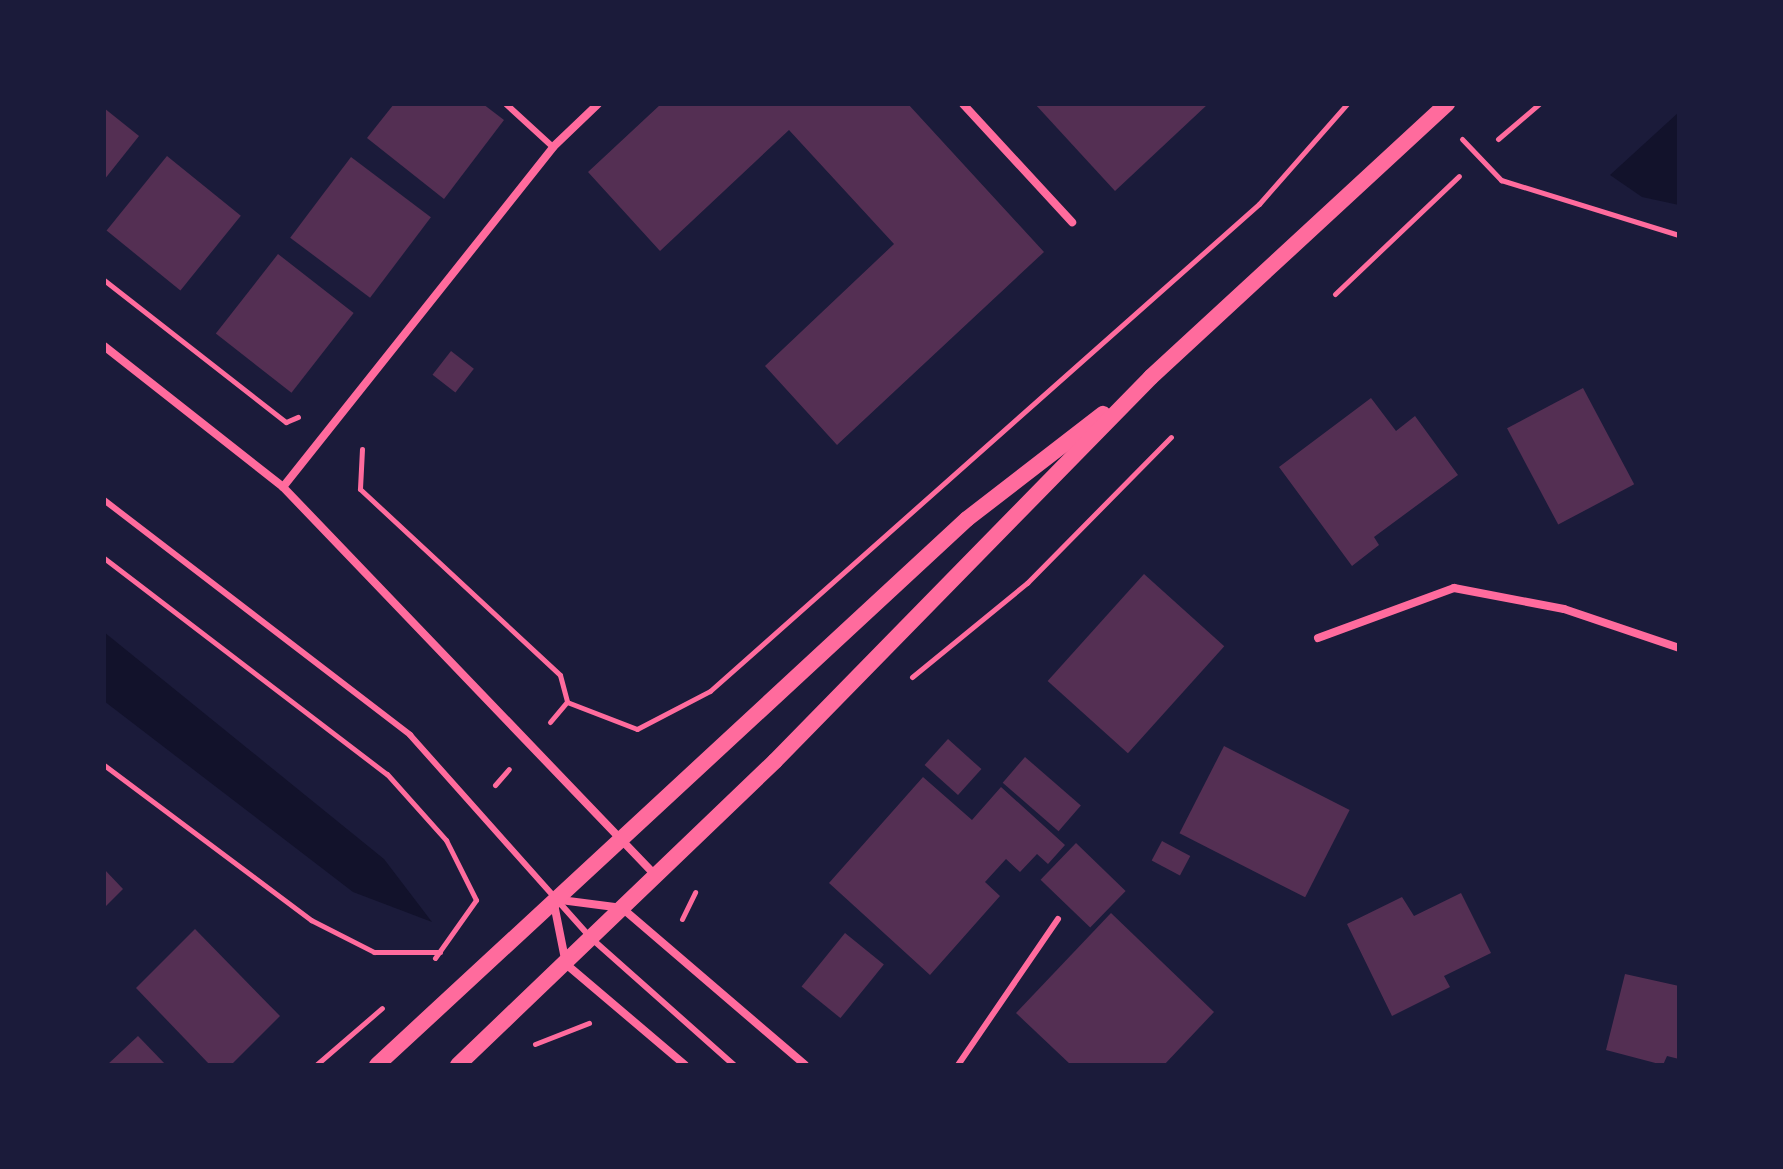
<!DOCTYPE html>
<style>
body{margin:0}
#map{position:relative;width:1783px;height:1169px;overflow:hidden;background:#1b1b3a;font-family:"Space Grotesk",sans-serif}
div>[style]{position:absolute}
.water>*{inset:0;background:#12122b}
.building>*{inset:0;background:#542f53;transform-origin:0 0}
.path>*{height:5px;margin:-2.5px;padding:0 2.5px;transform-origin:2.5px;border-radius:2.5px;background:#ff6b9d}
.service>*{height:6px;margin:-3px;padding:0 3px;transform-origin:3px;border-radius:3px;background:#ff6b9d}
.minor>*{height:8px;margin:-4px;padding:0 4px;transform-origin:4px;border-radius:4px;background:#ff6b9d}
.secondary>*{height:16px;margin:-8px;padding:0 8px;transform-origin:8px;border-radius:8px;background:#ff6b9d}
span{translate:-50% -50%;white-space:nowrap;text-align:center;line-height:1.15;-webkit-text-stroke:7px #1b1b3a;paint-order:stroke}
.frame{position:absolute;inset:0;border:106px solid #1b1b3a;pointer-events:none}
</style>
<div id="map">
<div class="water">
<i style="clip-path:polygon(1679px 112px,1679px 205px,1642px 197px,1610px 175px)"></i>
<i style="clip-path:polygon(104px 632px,384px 859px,432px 922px,353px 892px,104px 701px)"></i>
</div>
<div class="building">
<i style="clip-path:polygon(394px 104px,483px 104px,504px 120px,444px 199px,367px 138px)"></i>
<i style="clip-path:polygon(661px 104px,908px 104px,1044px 252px,837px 445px,765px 366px,894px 244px,789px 130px,660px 251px,588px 172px)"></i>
<i style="clip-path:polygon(1035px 104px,1208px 104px,1115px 191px)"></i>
<i style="clip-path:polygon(104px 108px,139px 136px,104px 180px)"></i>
<i style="left:167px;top:156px;width:95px;height:96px;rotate:39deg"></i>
<i style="left:351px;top:157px;width:100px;height:101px;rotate:37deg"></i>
<i style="left:278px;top:254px;width:96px;height:101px;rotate:38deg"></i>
<i style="left:451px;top:351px;width:29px;height:30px;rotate:38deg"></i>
<i style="left:1583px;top:388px;width:109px;height:86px;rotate:62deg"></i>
<i style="clip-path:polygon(1371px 398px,1396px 431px,1415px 416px,1458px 475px,1374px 537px,1379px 545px,1352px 566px,1279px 467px)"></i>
<i style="left:1144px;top:574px;width:108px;height:144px;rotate:42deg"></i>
<i style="left:948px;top:739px;width:45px;height:35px;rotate:42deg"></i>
<i style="left:1224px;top:746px;width:141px;height:98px;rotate:27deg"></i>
<i style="left:1025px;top:757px;width:74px;height:34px;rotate:41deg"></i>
<i style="clip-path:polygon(923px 777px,972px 820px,1001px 787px,1065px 845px,1048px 864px,1037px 854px,1020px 872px,1006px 859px,985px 882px,1000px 896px,930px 975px,829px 883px)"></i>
<i style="left:1162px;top:841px;width:32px;height:22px;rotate:28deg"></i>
<i style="left:1076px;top:843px;width:69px;height:51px;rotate:44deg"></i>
<i style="clip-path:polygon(104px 869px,123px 889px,104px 908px)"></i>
<i style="clip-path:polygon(1461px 893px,1491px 953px,1444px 976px,1450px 987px,1392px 1016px,1347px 924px,1402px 897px,1414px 916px)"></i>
<i style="clip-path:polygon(1111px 913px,1214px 1012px,1164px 1065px,1071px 1065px,1016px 1013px)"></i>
<i style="clip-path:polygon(195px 929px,280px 1016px,231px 1065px,210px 1065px,136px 988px)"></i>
<i style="left:845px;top:933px;width:50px;height:69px;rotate:39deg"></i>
<i style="clip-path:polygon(1625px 974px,1679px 986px,1679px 1059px,1667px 1056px,1663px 1065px,1606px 1050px)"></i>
<i style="clip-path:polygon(138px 1036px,166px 1065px,107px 1065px)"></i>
</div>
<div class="path">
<i style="left:1462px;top:139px;width:57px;rotate:46.4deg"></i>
<i style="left:1501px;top:180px;width:186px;rotate:17.2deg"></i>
<i style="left:1498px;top:139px;width:54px;rotate:-40.5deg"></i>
<i style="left:104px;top:280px;width:231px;rotate:38deg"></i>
<i style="left:286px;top:422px;width:13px;rotate:-23deg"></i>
<i style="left:1335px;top:294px;width:171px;rotate:-43.6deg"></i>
<i style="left:362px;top:449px;width:40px;rotate:92.9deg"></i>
<i style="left:360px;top:489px;width:273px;rotate:42.9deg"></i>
<i style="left:560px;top:675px;width:28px;rotate:75deg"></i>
<i style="left:104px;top:558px;width:356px;rotate:37.4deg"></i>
<i style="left:387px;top:774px;width:89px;rotate:48.2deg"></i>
<i style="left:446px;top:840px;width:67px;rotate:63.4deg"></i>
<i style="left:476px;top:900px;width:71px;rotate:125.3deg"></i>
<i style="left:912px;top:677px;width:149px;rotate:-39.3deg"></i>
<i style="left:1027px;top:583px;width:205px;rotate:-45.4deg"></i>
<i style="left:567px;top:702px;width:75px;rotate:21.1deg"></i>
<i style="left:637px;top:729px;width:82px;rotate:-27.5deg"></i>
<i style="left:710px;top:691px;width:734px;rotate:-41.58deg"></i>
<i style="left:1259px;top:204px;width:133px;rotate:-48.7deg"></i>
<i style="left:550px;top:722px;width:26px;rotate:-50deg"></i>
<i style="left:104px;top:765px;width:259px;rotate:36.8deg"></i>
<i style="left:311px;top:920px;width:71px;rotate:26.9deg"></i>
<i style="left:374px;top:952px;width:66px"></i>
<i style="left:495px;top:785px;width:21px;rotate:-49deg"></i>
<i style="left:682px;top:919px;width:30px;rotate:-64deg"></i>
<i style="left:535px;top:1044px;width:58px;rotate:-21.3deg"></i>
<i style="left:316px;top:1065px;width:87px;rotate:-40.8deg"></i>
</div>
<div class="service">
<i style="left:506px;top:104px;width:64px;rotate:42.5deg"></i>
<i style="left:104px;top:500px;width:386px;rotate:37.5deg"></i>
<i style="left:410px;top:735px;width:273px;rotate:48.3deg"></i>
<i style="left:592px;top:939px;width:190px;rotate:41.6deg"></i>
<i style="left:958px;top:1065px;width:177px;rotate:-55.6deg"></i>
</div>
<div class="minor">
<i style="left:963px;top:104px;width:161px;rotate:47.3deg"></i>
<i style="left:104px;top:346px;width:228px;rotate:38.2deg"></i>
<i style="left:283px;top:487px;width:539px;rotate:46.2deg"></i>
<i style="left:283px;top:487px;width:434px;rotate:-51.5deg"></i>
<i style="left:553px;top:147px;width:62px;rotate:-43.7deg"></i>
<i style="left:1318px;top:638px;width:145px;rotate:-20.2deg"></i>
<i style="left:1454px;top:588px;width:112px;rotate:10.8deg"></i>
<i style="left:1564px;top:609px;width:121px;rotate:18.7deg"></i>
<i style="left:685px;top:1065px;width:156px;rotate:-139.7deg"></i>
<i style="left:566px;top:964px;width:66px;rotate:-101.3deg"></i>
<i style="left:553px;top:899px;width:70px;rotate:7.4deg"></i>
<i style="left:622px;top:908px;width:241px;rotate:40.6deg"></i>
</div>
<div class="secondary">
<i style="left:377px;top:1065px;width:804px;rotate:-42.78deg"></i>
<i style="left:967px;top:519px;width:172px;rotate:-37.7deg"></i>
<i style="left:458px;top:1065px;width:439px;rotate:-43.8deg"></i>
<i style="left:775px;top:761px;width:537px;rotate:-45.6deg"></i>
<i style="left:1151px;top:377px;width:403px;rotate:-42.7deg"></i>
</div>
<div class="frame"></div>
</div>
